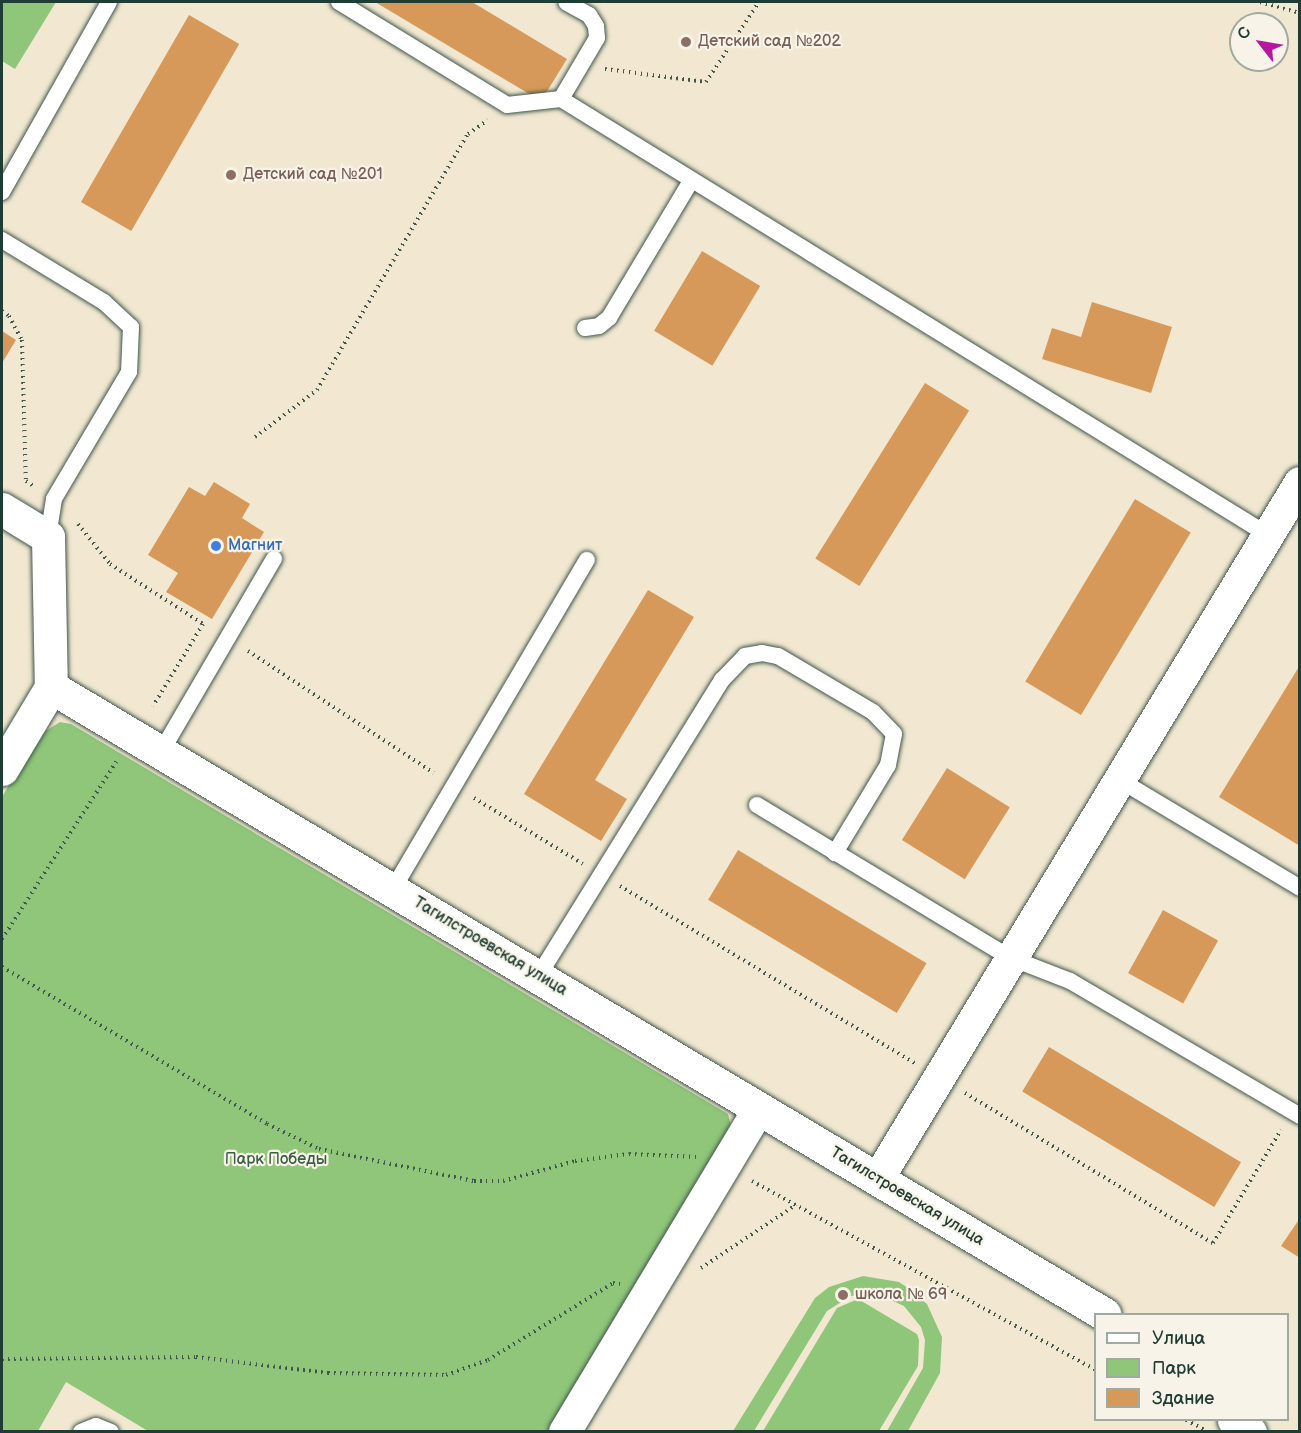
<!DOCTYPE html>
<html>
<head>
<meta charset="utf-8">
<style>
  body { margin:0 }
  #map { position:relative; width:1301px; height:1433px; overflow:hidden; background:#f2e8d1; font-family:"Balsamiq Sans",sans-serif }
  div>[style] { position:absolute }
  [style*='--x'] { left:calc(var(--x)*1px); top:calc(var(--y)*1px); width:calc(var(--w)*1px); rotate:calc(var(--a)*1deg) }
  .green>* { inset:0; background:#8fc679 }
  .building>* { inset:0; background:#d69959; transform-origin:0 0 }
  .path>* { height:4px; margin-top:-2px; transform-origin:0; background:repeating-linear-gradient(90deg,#3f574c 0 1.5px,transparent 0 6px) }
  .roads { filter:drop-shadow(0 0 2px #3f574c) drop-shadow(0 0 2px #3f574c) }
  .service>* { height:16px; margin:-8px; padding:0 8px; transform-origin:8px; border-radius:8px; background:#fff }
  .minor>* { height:32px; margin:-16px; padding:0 16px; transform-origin:16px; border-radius:16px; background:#fff }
  .tertiary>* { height:33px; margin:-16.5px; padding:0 16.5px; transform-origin:16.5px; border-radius:16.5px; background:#fff }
  .dots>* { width:16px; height:16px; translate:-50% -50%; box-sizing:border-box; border:3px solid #f7f3e8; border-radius:50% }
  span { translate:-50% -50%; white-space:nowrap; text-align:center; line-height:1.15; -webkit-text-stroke:4.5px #f7f3e8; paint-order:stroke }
  .education-label { font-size:16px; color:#785e54 }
  .left { translate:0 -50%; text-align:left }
  .shop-label { font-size:16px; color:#366cbe }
  .street-label { font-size:16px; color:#1f3d34 }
  .park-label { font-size:16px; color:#3b5f45 }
  .frame { position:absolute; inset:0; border:3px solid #1f3d34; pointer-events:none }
  .legend { position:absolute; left:1094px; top:1313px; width:195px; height:108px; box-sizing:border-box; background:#f7f3e8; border:2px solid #a1aaa0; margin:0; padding:8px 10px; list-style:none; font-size:18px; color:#1f3d34 }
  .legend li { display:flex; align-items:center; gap:12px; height:30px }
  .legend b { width:30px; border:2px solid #a1aaa0 }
  .north { position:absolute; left:1229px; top:12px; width:60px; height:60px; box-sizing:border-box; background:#f7f3e8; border:2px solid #a1aaa0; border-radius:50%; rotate:301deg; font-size:16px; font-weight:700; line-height:24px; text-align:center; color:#1f3d34 }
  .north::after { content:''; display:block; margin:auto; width:21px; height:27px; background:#b5179e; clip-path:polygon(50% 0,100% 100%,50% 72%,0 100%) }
</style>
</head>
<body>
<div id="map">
  <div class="green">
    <div style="clip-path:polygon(2px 2px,56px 2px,15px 69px,2px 61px)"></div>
    <div style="clip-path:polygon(60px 722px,71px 724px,728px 1114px,731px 1126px,550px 1431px,148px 1431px,66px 1382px,38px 1431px,2px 1431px,2px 797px,38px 736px)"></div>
    <div style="clip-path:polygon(863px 1276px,899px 1282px,914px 1292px,927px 1304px,942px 1337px,940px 1373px,908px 1431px,887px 1431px,923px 1368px,925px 1340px,921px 1327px,904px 1306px,878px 1294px,864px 1294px,851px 1296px,827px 1311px,754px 1431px,733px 1431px,815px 1298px,829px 1287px)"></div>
    <div style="clip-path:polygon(858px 1299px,917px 1334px,919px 1340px,918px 1366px,879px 1431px,763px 1431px,837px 1308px)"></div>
  </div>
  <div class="building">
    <div style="clip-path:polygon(375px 2px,472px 2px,567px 59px,541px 101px)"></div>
    <div style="left:189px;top:15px;width:58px;height:216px;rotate:30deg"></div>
    <div style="left:702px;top:251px;width:68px;height:93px;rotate:31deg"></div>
    <div style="clip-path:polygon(1092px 302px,1172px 327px,1151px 393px,1042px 359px,1052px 328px,1081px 337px)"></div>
    <div style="clip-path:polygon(2px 331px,16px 340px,2px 363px)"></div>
    <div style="left:925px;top:383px;width:52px;height:207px;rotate:32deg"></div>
    <div style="clip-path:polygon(214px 482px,250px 504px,242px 518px,264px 532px,212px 619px,166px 592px,178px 573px,148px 555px,189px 487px,205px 496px)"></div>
    <div style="left:1135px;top:499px;width:65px;height:213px;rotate:31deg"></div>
    <div style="clip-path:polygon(648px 590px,694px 617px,595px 780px,627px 799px,601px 841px,524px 794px)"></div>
    <div style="clip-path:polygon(1300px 665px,1300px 846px,1219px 797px)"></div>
    <div style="left:947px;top:768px;width:74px;height:85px;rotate:32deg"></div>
    <div style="left:738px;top:850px;width:220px;height:58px;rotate:31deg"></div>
    <div style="left:1163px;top:910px;width:63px;height:72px;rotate:29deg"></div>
    <div style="left:1049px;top:1047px;width:224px;height:52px;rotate:31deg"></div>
    <div style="clip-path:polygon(1300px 1218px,1300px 1258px,1281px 1246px)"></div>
  </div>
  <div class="path">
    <div style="--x:1260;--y:2;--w:41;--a:15.4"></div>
    <div style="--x:605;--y:69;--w:102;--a:7.3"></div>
    <div style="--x:706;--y:82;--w:96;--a:-56.5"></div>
    <div style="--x:2;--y:311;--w:9;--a:36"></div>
    <div style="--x:9;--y:316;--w:27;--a:62"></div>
    <div style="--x:22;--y:340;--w:141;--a:88.4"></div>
    <div style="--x:26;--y:481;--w:11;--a:34"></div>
    <div style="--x:255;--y:437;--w:78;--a:-37.2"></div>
    <div style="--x:317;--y:390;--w:297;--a:-59.5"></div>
    <div style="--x:468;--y:134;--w:24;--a:-35"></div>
    <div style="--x:78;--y:524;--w:51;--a:51.3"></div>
    <div style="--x:110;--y:564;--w:111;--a:32.8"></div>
    <div style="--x:203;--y:624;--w:96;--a:121.4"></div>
    <div style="--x:248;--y:651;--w:222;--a:33.3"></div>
    <div style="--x:474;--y:798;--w:127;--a:31.2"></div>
    <div style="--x:620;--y:886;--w:344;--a:31"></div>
    <div style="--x:2;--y:939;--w:211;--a:-57.2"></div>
    <div style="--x:2;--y:967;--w:308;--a:30.6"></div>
    <div style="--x:267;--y:1124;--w:58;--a:25.7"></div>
    <div style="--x:319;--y:1149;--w:158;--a:11.7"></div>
    <div style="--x:474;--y:1181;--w:29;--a:0"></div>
    <div style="--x:503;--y:1181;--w:75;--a:-15.5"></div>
    <div style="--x:575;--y:1161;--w:54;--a:-7.4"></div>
    <div style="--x:629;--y:1154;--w:67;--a:2.6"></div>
    <div style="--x:965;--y:1093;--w:290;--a:31.2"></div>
    <div style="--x:1213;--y:1243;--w:132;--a:-59"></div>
    <div style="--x:752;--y:1181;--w:393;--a:28.8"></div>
    <div style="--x:701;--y:1268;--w:114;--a:-33.6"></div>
    <div style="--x:2;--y:1359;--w:194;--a:-0.6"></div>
    <div style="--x:196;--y:1357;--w:133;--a:6.9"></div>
    <div style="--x:328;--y:1373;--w:118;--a:1"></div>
    <div style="--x:446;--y:1375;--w:45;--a:-19.7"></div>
    <div style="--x:488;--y:1360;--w:147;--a:-31.6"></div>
    <div style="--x:613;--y:1283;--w:7;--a:8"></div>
    <div style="--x:1186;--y:1420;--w:21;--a:28"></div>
  </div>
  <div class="roads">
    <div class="service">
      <div style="--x:339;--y:2;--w:197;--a:31.5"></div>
      <div style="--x:507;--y:105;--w:54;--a:-6.3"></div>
      <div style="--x:561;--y:99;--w:831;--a:31.66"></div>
      <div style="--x:561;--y:99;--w:71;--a:-59.5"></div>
      <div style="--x:597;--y:38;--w:12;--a:-95"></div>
      <div style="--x:596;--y:26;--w:13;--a:-122"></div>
      <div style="--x:589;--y:15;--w:26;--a:-151"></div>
      <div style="--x:2;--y:192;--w:218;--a:-60.6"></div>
      <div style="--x:2;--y:240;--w:119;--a:31.3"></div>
      <div style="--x:104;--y:302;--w:37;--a:43"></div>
      <div style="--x:131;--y:327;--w:45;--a:92.5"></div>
      <div style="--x:129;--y:372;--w:147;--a:120.6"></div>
      <div style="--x:54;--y:499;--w:38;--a:99"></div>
      <div style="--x:585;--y:328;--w:14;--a:-8"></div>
      <div style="--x:599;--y:326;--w:13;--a:-39"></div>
      <div style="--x:609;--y:318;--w:160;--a:-59.1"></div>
      <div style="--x:161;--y:752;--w:224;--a:-59.7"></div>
      <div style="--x:1118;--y:779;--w:212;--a:30.9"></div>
      <div style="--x:757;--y:805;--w:297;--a:31.1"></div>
      <div style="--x:1011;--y:958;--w:63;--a:21.3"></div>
      <div style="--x:1070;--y:981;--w:267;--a:30.4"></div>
      <div style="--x:393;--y:889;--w:382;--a:-59.5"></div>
      <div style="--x:539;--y:975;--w:347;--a:-58.2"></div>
      <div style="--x:722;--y:680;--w:33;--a:-46"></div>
      <div style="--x:745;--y:656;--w:17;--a:-10"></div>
      <div style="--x:762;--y:653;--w:16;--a:11"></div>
      <div style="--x:778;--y:656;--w:110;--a:30.5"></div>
      <div style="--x:873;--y:712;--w:30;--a:46"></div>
      <div style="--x:894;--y:734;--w:32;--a:101"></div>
      <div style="--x:888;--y:765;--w:103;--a:121.1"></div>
      <div style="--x:81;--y:1432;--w:16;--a:-22"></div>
      <div style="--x:96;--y:1426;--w:16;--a:22"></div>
    </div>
    <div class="minor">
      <div style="--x:878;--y:1179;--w:814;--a:-58.77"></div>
      <div style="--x:565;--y:1432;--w:377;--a:-59"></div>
    </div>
    <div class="tertiary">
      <div style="--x:2;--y:509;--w:54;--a:31.3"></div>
      <div style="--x:48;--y:537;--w:150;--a:88.9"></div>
      <div style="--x:51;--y:687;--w:1226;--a:30.77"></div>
      <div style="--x:2;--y:769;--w:96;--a:-59.1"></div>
      <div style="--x:1234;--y:1420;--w:20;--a:37"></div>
    </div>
  </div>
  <div class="dots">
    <div style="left:686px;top:42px;background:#8d6e63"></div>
    <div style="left:231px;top:175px;background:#8d6e63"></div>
    <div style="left:216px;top:546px;background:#3f7fe0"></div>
    <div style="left:843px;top:1295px;background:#8d6e63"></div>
  </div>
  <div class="education-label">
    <span class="left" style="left:698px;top:42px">Детский сад №202</span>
    <span class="left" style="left:243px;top:175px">Детский сад №201</span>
    <span class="left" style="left:855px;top:1295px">школа № 69</span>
  </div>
  <div class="shop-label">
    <span class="left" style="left:228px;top:546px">Магнит</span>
  </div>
  <div class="street-label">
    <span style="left:490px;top:947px;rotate:31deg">Тагилстроевская улица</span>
    <span style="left:907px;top:1197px;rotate:31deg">Тагилстроевская улица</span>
  </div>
  <div class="park-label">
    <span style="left:276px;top:1160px">Парк Победы</span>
  </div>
  <div class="frame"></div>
  <ul class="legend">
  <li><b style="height:8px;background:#fff"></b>Улица</li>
  <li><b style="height:16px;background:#8fc679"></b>Парк</li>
  <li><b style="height:16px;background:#d69959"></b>Здание</li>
  </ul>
  <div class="north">С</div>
</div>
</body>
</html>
